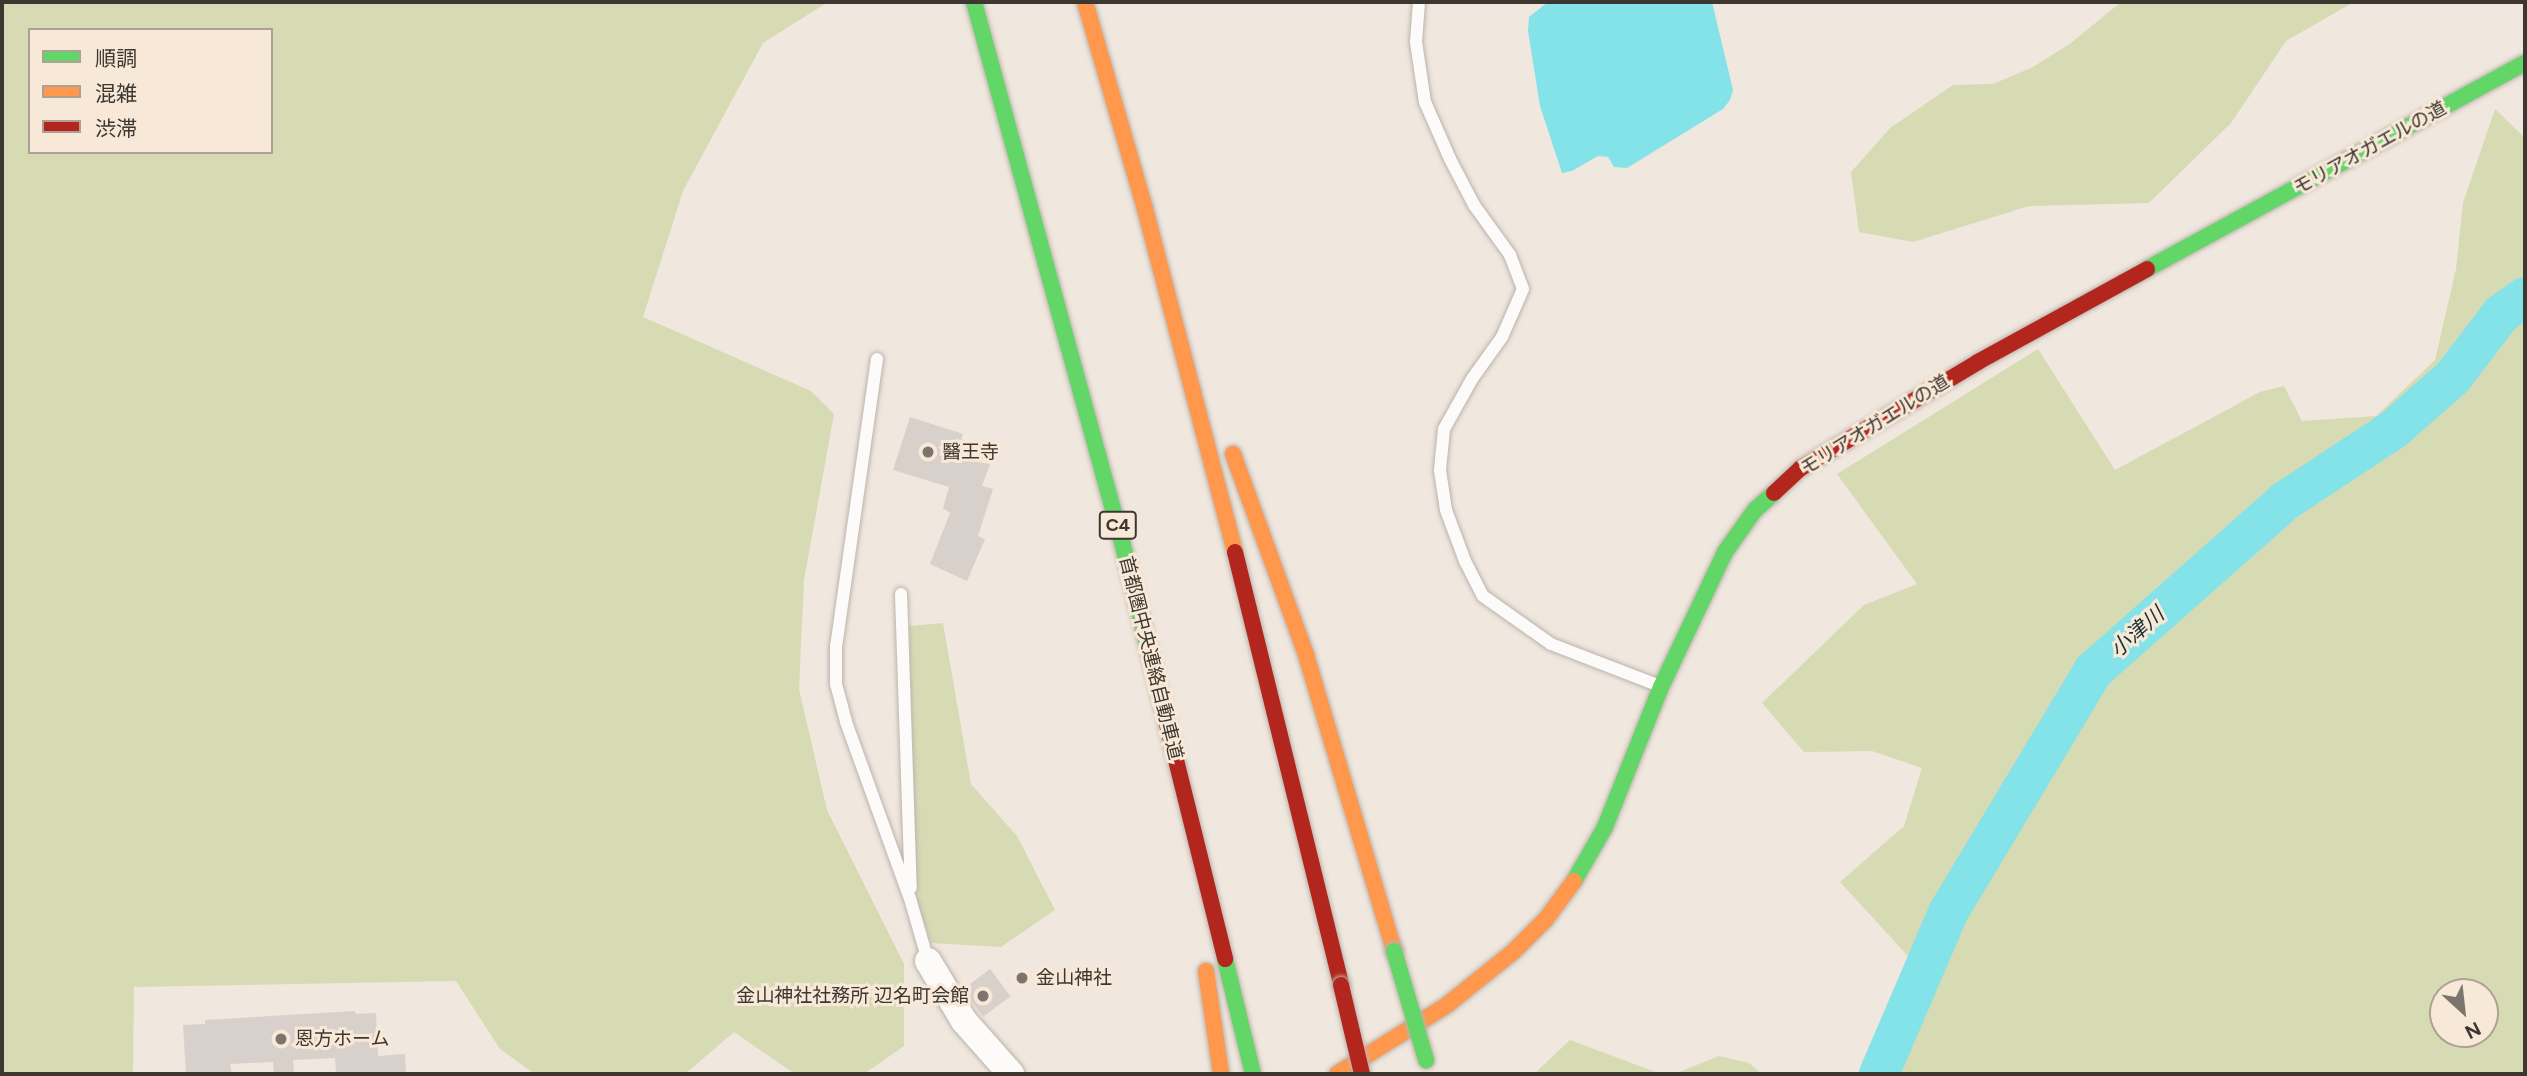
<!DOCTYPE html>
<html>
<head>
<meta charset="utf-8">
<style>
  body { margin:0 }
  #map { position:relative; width:2527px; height:1076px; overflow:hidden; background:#f0e7de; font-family:Figtree,"Noto Sans JP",sans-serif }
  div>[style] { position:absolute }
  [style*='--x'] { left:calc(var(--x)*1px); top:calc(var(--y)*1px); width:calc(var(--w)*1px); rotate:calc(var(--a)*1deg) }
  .green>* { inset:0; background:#d6dbb4 }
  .water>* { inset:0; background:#84e2e9 }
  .river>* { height:40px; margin:-20px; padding:0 20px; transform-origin:20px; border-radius:20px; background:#84e2e9 }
  .building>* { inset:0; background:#d8d0ca; transform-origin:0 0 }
  .roads { filter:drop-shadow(0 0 2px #bbb4ac) drop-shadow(0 0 2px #bbb4ac) }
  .lane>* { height:12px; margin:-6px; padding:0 6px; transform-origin:6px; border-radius:6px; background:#fdfbfa }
  .street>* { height:26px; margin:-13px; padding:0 13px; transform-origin:13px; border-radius:13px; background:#fdfbfa }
  .fast>* { height:16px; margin:-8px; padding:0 8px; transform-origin:8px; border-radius:8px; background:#63d668 }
  .slow>* { height:16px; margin:-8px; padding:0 8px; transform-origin:8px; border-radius:8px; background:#ff974d }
  .jam>* { height:16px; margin:-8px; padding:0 8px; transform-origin:8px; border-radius:8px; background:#b3261e }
  .bridges { filter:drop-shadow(0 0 2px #bbb4ac) drop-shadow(0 0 2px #bbb4ac) }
  .fast-bridge>* { height:16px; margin:-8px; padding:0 8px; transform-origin:8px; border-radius:8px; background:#63d668 }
  .jam-bridge>* { height:16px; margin:-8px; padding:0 8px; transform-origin:8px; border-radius:8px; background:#b3261e }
  .dots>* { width:19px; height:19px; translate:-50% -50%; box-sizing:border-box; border:4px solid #f7e8d7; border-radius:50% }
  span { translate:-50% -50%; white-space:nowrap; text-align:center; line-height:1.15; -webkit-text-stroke:6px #f7e8d7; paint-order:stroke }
  .shield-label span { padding:2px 5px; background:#f7e8d7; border:2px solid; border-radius:5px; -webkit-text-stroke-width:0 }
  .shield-label { font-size:18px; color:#3d3731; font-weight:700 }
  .street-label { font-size:19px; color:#3d3731 }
  .poi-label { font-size:19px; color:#3d3731 }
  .left { translate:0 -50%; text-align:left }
  .right { translate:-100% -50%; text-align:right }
  .water-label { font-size:21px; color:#1a3134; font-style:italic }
  .frame { position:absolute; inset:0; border:4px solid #3d3731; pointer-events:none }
  .legend { position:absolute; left:28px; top:28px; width:245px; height:126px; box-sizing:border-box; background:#f7e8d7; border:2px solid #ada195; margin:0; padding:9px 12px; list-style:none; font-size:21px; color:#3d3731 }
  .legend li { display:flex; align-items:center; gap:14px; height:35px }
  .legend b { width:35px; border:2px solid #ada195 }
  .north { position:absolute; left:2429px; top:978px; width:70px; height:70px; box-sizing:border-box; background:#f7e8d7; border:2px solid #ada195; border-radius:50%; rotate:153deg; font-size:19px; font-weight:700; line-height:28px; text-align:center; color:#3d3731 }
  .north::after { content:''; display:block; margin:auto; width:24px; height:32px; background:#7c756e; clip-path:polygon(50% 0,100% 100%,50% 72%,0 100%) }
</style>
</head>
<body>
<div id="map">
  <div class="green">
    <div style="clip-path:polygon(evenodd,2px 2px,828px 2px,763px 43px,683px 191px,643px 317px,811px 391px,834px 414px,804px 580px,799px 689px,827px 810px,904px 964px,904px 1046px,864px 1074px,795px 1074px,734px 1032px,685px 1074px,535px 1074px,500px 1049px,456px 981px,134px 987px,133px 1074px,2px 1074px,2px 2px,30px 30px,271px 30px,271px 152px,30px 152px,30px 30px)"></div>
    <div style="clip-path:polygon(2121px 2px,2354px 2px,2286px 41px,2231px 123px,2149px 203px,2029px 206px,1913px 242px,1859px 232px,1851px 172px,1890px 128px,1953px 85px,1993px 84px,2033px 67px,2071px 43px)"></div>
    <div style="clip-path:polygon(evenodd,2495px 109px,2525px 138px,2525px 1074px,1878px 1074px,1908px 956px,1840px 882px,1904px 826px,1922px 768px,1872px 751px,1804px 752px,1762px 703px,1864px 605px,1917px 584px,1837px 474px,2038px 349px,2115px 470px,2260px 392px,2284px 386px,2302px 421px,2376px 416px,2435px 360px,2456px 269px,2463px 203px,2495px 109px,2443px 992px,2485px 992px,2485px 1034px,2443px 1034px,2443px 992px)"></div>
    <div style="clip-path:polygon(943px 623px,971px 784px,1017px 836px,1055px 910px,1001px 947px,931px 943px,917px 901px,909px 626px)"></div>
    <div style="clip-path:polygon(1570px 1040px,1661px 1074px,1534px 1074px)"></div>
    <div style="clip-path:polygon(1719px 1056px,1749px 1063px,1762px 1074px,1674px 1074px)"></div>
  </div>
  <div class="water">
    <div style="clip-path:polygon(1548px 2px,1712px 2px,1733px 90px,1730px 100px,1723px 109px,1627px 168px,1614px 167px,1608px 157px,1598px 156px,1572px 171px,1562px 173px,1540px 106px,1528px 31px,1529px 17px)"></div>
  </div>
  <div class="river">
    <div style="--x:1879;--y:1074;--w:177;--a:-66.8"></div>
    <div style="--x:1949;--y:911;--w:280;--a:-59"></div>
    <div style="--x:2093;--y:671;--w:256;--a:-41.5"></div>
    <div style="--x:2285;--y:501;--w:131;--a:-33.4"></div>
    <div style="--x:2394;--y:429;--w:79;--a:-41.4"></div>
    <div style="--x:2453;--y:377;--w:79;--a:-52.7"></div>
    <div style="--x:2501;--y:314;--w:29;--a:-35"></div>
  </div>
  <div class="building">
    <div style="clip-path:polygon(910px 417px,963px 434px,956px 459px,990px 464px,982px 486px,993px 489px,978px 536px,985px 539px,967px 581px,930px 564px,950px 513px,943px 508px,949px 487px,893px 470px)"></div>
    <div style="left:990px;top:969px;width:34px;height:34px;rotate:53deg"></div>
    <div style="clip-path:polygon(355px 1011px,356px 1014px,376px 1013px,378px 1056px,405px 1054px,406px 1074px,336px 1074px,335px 1058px,293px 1060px,294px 1074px,274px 1074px,273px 1062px,230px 1064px,232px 1074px,186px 1074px,183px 1025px,205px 1024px,205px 1020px)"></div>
  </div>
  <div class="roads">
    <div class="lane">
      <div style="--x:1419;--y:2;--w:40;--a:94.3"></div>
      <div style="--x:1416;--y:42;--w:61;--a:81.5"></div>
      <div style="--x:1425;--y:102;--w:62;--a:66.3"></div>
      <div style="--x:1450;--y:159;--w:52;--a:62.4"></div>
      <div style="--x:1474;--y:205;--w:62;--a:54.2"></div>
      <div style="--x:1510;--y:255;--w:36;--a:69"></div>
      <div style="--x:1523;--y:289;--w:52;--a:113.6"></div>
      <div style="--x:1502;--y:337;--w:52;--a:125.5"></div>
      <div style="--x:1472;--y:379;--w:57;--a:119.2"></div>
      <div style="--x:1444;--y:429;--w:41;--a:95.6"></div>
      <div style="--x:1440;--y:470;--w:40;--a:81.5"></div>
      <div style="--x:1446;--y:510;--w:54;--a:69.6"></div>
      <div style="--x:1465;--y:561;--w:39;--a:63"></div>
      <div style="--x:1483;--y:596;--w:83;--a:35.2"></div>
      <div style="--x:1551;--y:644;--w:117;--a:21.1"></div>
      <div style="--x:877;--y:359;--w:290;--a:98.1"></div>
      <div style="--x:836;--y:646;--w:38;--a:90"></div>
      <div style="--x:836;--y:684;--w:39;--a:75"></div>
      <div style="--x:846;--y:722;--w:191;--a:70.1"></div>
      <div style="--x:911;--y:902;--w:61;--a:73.9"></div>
      <div style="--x:901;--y:594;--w:294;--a:88.1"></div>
    </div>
    <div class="street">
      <div style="--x:928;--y:961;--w:70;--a:59"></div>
      <div style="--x:964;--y:1021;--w:71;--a:48.4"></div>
    </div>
    <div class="fast">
      <div style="--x:974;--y:2;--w:564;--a:74.68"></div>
      <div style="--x:1123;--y:546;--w:121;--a:76.1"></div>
      <div style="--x:2147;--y:269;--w:430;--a:-28.6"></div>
      <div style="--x:1574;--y:881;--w:62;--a:-60.1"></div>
      <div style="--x:1605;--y:827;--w:151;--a:-68.2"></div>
      <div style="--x:1661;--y:687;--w:149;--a:-64.6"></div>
      <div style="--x:1725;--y:552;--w:52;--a:-54.5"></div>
      <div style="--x:1755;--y:510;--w:25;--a:-42"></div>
      <div style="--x:1225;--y:959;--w:118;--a:76.3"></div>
    </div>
    <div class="slow">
      <div style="--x:1085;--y:2;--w:216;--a:73.8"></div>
      <div style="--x:1145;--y:209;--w:355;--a:75.3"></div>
      <div style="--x:1233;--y:454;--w:214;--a:70"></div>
      <div style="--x:1306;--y:655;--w:309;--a:73.4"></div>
      <div style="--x:1206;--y:971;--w:104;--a:81.7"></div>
      <div style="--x:1337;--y:1074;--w:130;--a:-32.1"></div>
      <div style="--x:1447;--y:1005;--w:85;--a:-38.8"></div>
      <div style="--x:1513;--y:952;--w:47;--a:-45"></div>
      <div style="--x:1546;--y:919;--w:47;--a:-53.6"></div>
    </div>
    <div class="jam">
      <div style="--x:1774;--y:493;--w:37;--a:-43"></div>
      <div style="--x:1801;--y:468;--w:206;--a:-30.9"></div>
      <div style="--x:1978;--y:362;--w:193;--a:-28.8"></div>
      <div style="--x:1235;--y:552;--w:446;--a:76.2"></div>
      <div style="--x:1152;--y:663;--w:305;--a:76.1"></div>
    </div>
  </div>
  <div class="bridges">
    <div class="fast-bridge">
      <div style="--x:1394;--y:951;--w:114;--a:73.6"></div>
    </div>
    <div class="jam-bridge">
      <div style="--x:1341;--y:985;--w:91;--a:76.7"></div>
    </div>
  </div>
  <div class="dots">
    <div style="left:928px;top:452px;background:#7c756e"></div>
    <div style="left:1022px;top:978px;background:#7c756e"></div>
    <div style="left:983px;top:996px;background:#7c756e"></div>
    <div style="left:281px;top:1039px;background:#7c756e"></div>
  </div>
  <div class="shield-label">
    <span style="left:1118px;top:525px">C4</span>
  </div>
  <div class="street-label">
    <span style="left:2370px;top:148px;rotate:-29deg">モリアオガエルの道</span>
    <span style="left:1875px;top:425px;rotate:-32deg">モリアオガエルの道</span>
    <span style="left:1151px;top:658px;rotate:76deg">首都圏中央連絡自動車道</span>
  </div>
  <div class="poi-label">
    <span class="left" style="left:942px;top:452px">醫王寺</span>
    <span class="left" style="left:1036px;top:978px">金山神社</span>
    <span class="right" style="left:969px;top:996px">金山神社社務所 辺名町会館</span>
    <span class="left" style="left:295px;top:1039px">恩方ホーム</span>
  </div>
  <div class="water-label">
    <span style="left:2137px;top:632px;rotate:-41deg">小津川</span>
  </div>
  <div class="frame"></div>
  <ul class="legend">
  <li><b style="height:9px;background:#63d668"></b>順調</li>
  <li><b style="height:9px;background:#ff974d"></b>混雑</li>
  <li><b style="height:9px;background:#b3261e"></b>渋滞</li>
  </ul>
  <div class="north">N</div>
</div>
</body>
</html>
